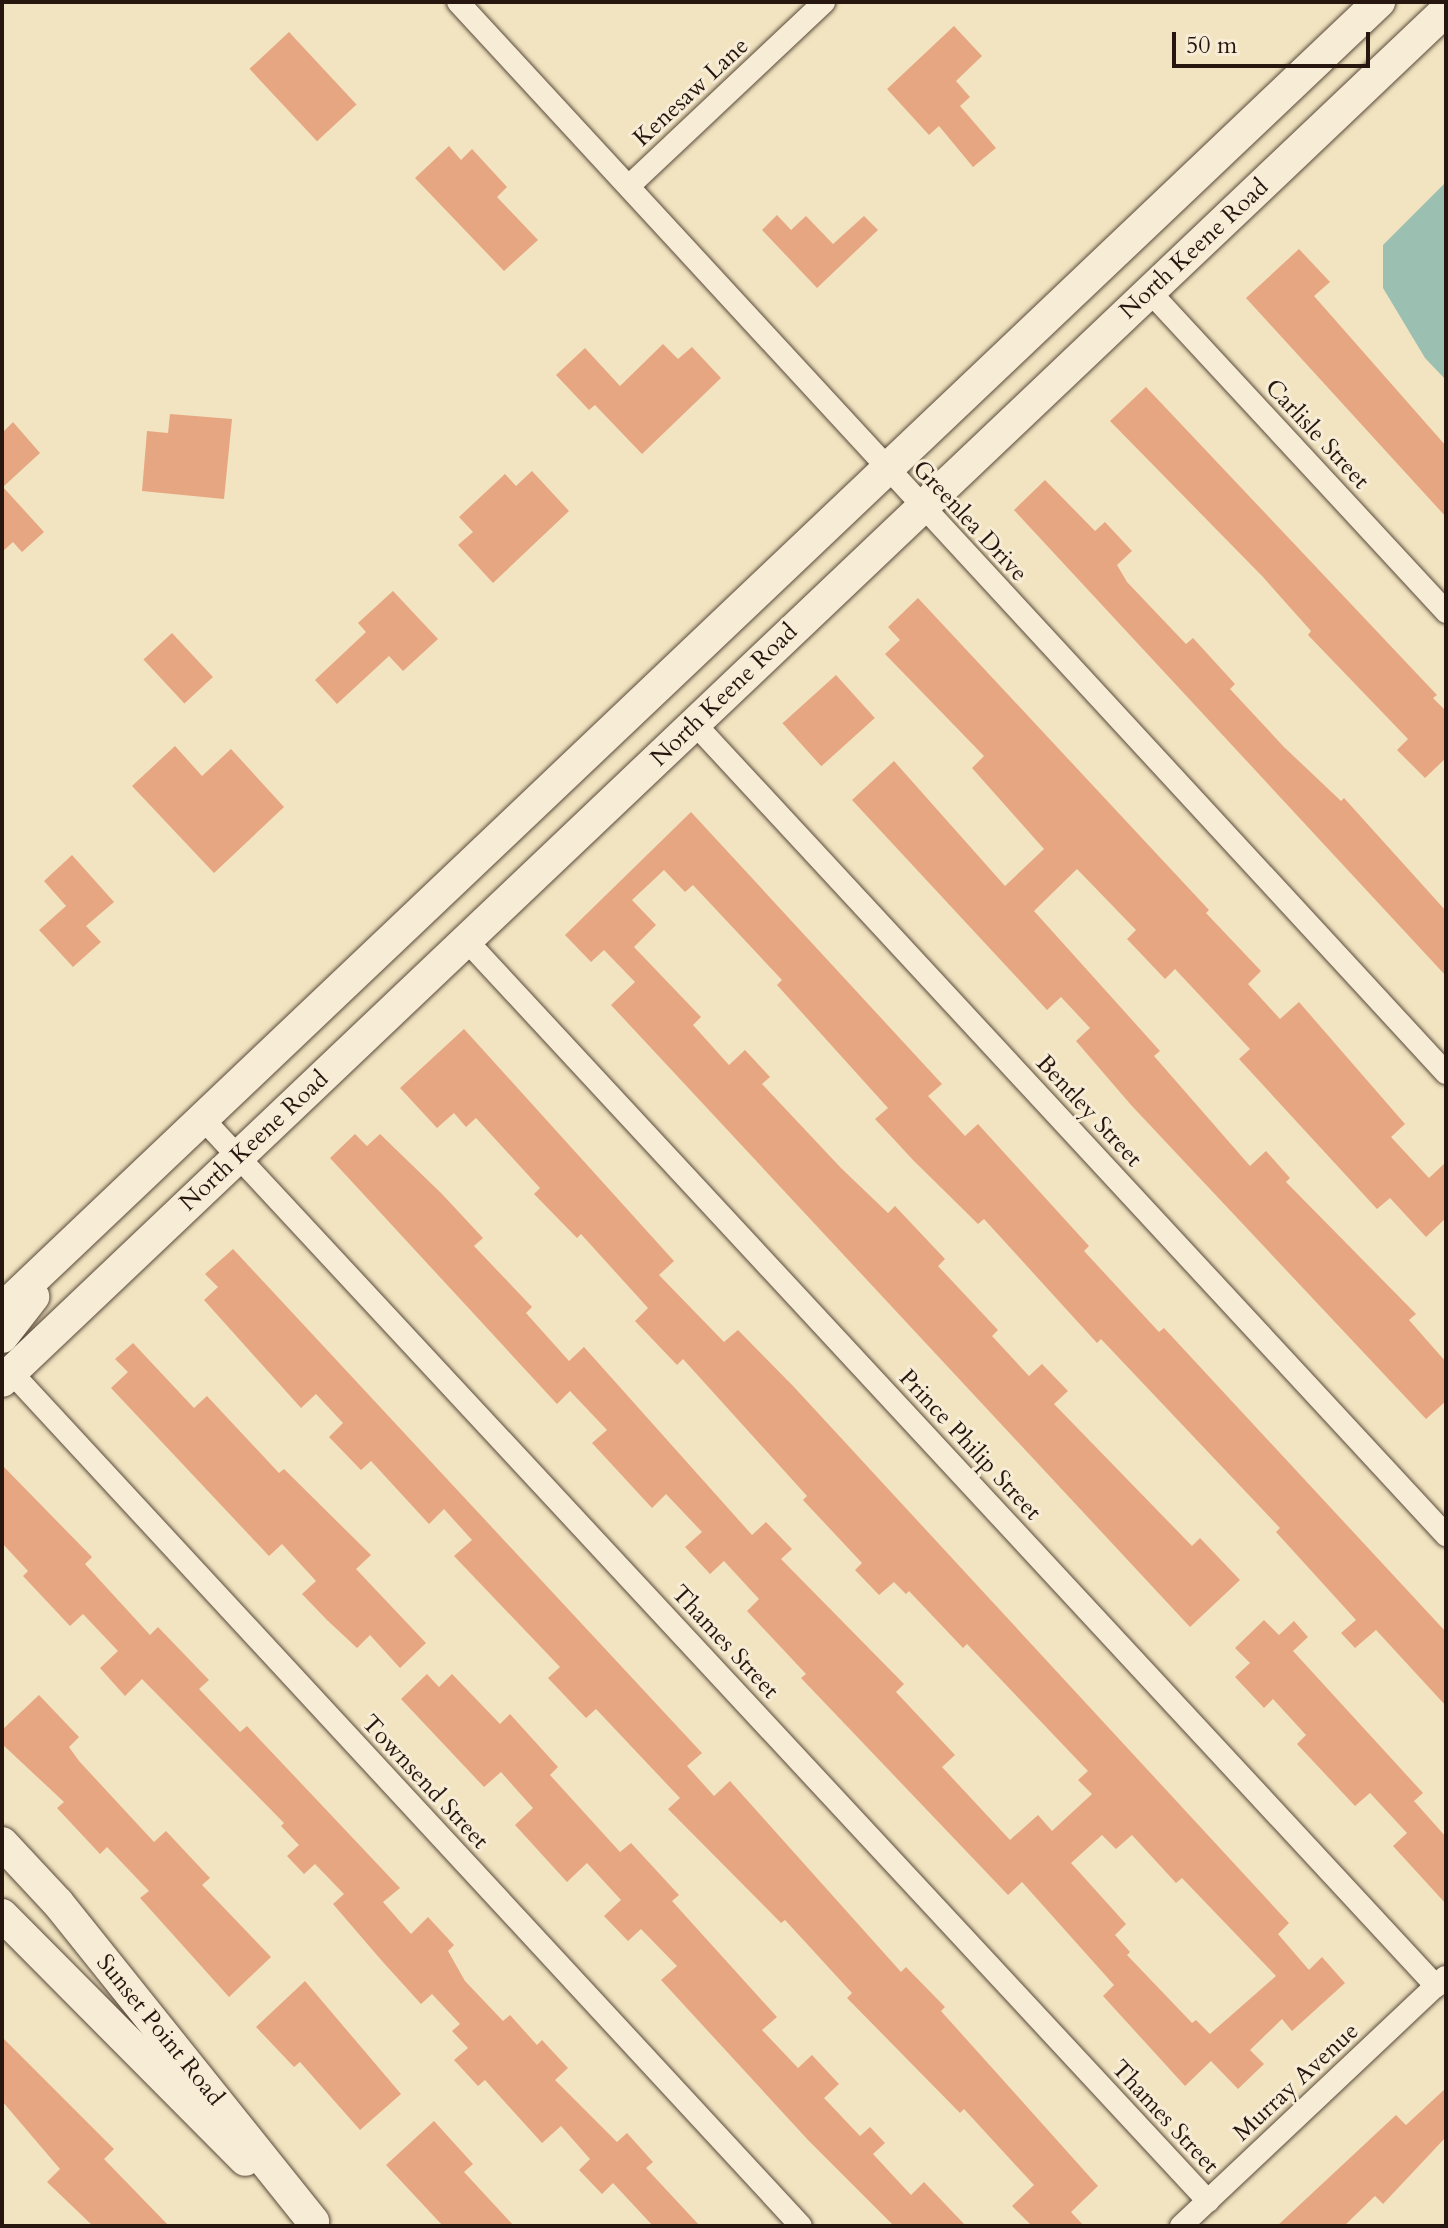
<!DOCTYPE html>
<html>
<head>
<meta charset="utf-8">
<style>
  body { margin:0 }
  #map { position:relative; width:1448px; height:2228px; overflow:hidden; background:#f2e4c0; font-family:Cardo,serif }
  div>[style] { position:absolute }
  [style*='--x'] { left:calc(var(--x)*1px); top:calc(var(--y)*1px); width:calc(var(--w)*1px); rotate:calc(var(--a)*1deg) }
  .water>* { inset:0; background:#9bbfb0 }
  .building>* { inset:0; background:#e7a682; transform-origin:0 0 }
  .roads { filter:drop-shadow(0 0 2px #594a3b) drop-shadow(0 0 2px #594a3b) }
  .street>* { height:22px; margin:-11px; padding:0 11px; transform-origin:11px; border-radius:11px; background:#f7edd6 }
  .secondary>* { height:32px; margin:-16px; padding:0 16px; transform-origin:16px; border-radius:16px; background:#f7edd6 }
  span { translate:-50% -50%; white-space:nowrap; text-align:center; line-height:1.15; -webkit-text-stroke:6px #f7edd6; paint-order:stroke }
  .street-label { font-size:24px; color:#26160f }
  .frame { position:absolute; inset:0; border:4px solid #26160f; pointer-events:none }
  .scale { position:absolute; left:1172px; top:32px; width:198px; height:36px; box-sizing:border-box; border:4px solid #26160f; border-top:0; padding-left:10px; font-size:24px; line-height:28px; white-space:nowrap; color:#26160f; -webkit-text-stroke:6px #f7edd6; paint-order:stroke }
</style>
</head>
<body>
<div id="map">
  <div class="water">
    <div style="clip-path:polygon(1446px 182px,1446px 380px,1425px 358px,1383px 288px,1383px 245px)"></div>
  </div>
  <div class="building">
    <div style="clip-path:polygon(954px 26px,982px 56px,956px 81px,970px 97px,960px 106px,996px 148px,973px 167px,939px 126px,929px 135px,887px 89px)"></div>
    <div style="left:289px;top:32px;width:99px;height:54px;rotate:47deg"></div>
    <div style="clip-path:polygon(449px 146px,461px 160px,472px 149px,507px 187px,497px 197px,538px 240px,504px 271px,415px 178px)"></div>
    <div style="clip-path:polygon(777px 215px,791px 230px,806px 216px,833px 244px,864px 216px,878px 230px,817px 288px,762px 230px)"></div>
    <div style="clip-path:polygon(1299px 249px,1330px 282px,1314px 296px,1446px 446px,1446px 517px,1246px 298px)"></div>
    <div style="clip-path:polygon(663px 344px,678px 359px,692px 347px,721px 378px,642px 454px,595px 405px,589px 410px,556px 375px,585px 348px,620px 386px)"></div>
    <div style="clip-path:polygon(1146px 387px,1437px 695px,1433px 698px,1446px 711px,1446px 758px,1425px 778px,1397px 750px,1408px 739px,1308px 635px,1311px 631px,1263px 577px,1110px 421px)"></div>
    <div style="clip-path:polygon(170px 414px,232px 419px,224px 499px,142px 491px,147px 431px,168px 433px)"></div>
    <div style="clip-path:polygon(13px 422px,40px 453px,3px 487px,44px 532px,22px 552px,13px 542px,2px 552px,2px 433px)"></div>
    <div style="clip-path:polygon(532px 471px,569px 511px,493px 583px,458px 545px,473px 532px,459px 517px,505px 474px,516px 486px)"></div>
    <div style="clip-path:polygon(1045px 480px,1095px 531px,1105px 522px,1132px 551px,1117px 565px,1127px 582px,1186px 644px,1193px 638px,1235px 684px,1230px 689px,1284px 747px,1341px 801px,1344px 798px,1446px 911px,1446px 976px,1014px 510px)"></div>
    <div style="clip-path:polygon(393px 591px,438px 639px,403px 671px,389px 656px,337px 704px,315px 680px,366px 632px,358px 623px)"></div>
    <div style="clip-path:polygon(918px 598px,1209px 910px,1206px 913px,1261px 971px,1248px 984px,1280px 1019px,1299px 1002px,1405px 1124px,1391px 1137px,1429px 1178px,1446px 1162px,1446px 1218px,1426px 1237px,1390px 1198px,1377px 1209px,1239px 1059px,1250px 1049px,1175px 969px,1165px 979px,1127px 939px,1136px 930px,1077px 869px,1034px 911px,1160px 1051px,1154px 1056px,1250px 1166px,1266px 1151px,1290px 1178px,1286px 1182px,1416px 1314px,1409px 1320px,1446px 1362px,1446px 1401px,1426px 1419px,1131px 1105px,1076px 1041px,1090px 1028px,1061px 997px,1047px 1010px,852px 800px,894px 761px,1005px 886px,1044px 849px,972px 768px,984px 756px,885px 654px,900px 640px,888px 627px)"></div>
    <div style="left:172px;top:633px;width:60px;height:39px;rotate:47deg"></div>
    <div style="left:836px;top:675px;width:58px;height:72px;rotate:48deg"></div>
    <div style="clip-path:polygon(175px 746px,202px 776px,231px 749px,284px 807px,214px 873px,132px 786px)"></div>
    <div style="clip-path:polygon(691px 812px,942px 1084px,928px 1096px,965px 1136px,978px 1124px,1089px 1246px,1084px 1251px,1159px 1332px,1164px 1328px,1446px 1632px,1446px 1706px,1376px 1630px,1355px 1648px,1341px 1633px,1356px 1620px,1276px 1532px,1280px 1528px,1101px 1339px,1097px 1343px,984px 1219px,978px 1224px,913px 1160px,875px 1119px,888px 1108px,777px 985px,782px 980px,693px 885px,685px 892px,664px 870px,632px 900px,656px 925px,634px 947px,701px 1017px,693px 1025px,729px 1065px,745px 1050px,770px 1077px,762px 1084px,841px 1168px,888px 1213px,895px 1206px,945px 1259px,938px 1266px,998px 1330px,992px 1336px,1029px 1376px,1042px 1364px,1068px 1391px,1054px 1404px,1192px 1546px,1200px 1538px,1240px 1580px,1190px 1627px,611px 1005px,635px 982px,604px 950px,591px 962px,565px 935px)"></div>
    <div style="clip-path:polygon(72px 855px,114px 902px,86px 926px,101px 942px,73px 967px,39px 930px,66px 906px,44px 881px)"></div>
    <div style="clip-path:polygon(evenodd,464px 1029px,674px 1261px,659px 1275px,724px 1342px,738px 1330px,794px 1387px,1289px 1923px,1278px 1934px,1309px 1970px,1322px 1957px,1345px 1983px,1292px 2031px,1282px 2019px,1250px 2050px,1264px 2064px,1238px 2089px,1211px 2061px,1185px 2086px,1103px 1996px,1114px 1985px,1022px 1882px,1008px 1895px,801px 1678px,806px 1674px,747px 1611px,759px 1599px,724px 1561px,710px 1574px,685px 1547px,702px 1532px,666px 1494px,652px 1508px,592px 1443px,607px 1430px,570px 1391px,557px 1404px,330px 1158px,355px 1134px,367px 1146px,380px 1134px,442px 1194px,483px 1238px,474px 1246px,532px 1307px,526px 1313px,569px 1361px,584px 1347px,752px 1535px,766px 1522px,792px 1549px,781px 1559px,904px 1684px,896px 1692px,955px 1755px,942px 1767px,1010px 1840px,1038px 1815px,1052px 1831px,1092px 1794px,1078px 1780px,1088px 1771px,967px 1644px,963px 1648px,909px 1591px,906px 1594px,894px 1582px,879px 1595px,855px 1570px,862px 1563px,803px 1500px,807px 1496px,683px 1359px,677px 1365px,635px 1321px,648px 1308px,581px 1234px,577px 1238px,534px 1194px,540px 1188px,476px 1118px,466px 1127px,454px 1113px,437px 1128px,400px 1088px,464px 1029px,1102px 1835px,1116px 1849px,1132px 1835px,1176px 1883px,1182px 1878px,1276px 1976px,1210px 2034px,1196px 2020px,1192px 2023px,1127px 1955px,1130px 1952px,1115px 1935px,1126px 1924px,1071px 1863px,1102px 1835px)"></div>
    <div style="clip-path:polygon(233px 1249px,702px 1753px,687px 1766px,714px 1796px,730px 1781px,901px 1972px,906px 1967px,945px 2007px,941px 2011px,1098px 2186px,1071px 2212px,1084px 2226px,1032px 2226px,1012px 2206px,1034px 2185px,964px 2109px,960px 2113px,847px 1998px,852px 1993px,785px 1920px,781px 1923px,668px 1809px,680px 1798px,596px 1709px,586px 1718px,548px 1678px,560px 1667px,454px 1556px,472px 1540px,444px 1509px,429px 1524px,371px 1461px,361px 1470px,329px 1437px,343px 1423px,316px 1394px,301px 1408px,204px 1300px,218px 1287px,205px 1274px)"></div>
    <div style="clip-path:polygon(133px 1343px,194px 1408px,207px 1396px,279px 1473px,284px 1469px,371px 1555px,356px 1569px,426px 1643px,400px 1668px,370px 1635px,357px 1648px,327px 1620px,302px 1594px,316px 1581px,282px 1544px,269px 1556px,111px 1388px,128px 1372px,115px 1359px)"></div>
    <div style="clip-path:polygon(2px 1465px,92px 1557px,85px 1564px,150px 1635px,158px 1627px,209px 1680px,199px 1689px,240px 1732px,247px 1726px,400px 1888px,383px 1902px,411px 1934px,428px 1917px,454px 1945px,448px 1951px,465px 1981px,503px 2021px,510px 2015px,537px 2045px,542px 2040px,568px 2068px,555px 2080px,617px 2142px,627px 2133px,653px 2162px,646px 2168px,700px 2226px,653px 2226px,613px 2183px,602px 2194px,579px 2170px,590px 2159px,561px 2126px,542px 2143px,485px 2080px,478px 2086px,454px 2060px,468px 2048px,452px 2031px,460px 2024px,432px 1994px,421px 2004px,382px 1961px,333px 1904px,344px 1894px,315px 1864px,304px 1874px,287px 1856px,299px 1845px,281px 1826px,284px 1823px,142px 1679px,125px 1696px,100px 1668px,118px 1651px,83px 1614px,70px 1626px,23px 1576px,28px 1571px,2px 1543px)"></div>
    <div style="clip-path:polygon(1264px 1620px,1279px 1635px,1294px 1621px,1308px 1637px,1293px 1651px,1423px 1793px,1414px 1801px,1446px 1837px,1446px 1904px,1393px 1846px,1407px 1833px,1370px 1793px,1355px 1806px,1297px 1744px,1306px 1735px,1273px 1699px,1264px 1708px,1235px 1677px,1250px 1663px,1235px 1648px)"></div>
    <div style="clip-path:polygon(427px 1674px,439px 1687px,452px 1674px,500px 1724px,510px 1714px,558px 1767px,550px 1775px,620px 1852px,631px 1843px,679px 1895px,672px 1901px,777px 2017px,762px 2030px,798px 2068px,812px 2055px,839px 2084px,824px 2098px,860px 2136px,870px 2127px,885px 2143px,873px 2154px,911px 2195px,924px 2182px,966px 2226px,894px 2226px,808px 2140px,661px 1980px,677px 1966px,641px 1929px,628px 1941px,604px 1916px,621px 1900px,587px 1863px,567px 1882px,515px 1825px,533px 1808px,501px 1772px,484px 1787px,401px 1699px)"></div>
    <div style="clip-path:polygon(39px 1695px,79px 1737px,69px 1747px,79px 1761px,154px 1842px,166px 1831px,210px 1878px,202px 1885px,271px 1957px,229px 1997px,140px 1898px,149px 1891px,107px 1847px,100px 1854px,57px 1808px,64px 1802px,2px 1744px,2px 1730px)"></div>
    <div style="clip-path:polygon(305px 1981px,401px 2094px,360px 2130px,300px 2062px,294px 2067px,256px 2027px)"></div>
    <div style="clip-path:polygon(2px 2037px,114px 2149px,104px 2159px,169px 2226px,93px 2226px,47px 2182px,60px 2169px,2px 2101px)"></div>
    <div style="clip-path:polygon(1446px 2088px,1446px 2137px,1383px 2204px,1375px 2196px,1344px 2226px,1277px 2226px,1396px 2115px,1406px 2125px)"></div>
    <div style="clip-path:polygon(434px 2121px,473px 2164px,464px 2172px,514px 2226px,443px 2226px,386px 2165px)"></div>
  </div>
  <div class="roads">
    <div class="street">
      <div style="--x:458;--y:2;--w:1457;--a:47.31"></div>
      <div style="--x:629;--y:186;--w:268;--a:-43.3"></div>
      <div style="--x:1150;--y:292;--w:436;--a:47.2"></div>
      <div style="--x:694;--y:723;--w:1107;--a:47.2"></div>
      <div style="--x:466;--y:940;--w:1427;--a:47.16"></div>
      <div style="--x:203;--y:1119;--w:1477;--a:47.11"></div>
      <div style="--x:11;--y:1372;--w:1163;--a:47.23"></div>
      <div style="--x:1181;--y:2226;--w:363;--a:-43.3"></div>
    </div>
    <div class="secondary">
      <div style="--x:2;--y:1309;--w:1899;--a:-43.51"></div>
      <div style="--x:2;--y:1337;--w:51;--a:-52.2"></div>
      <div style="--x:2;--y:1381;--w:1991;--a:-43.51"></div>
      <div style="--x:2;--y:1843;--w:82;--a:47"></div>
      <div style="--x:58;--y:1903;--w:408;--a:51.3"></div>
      <div style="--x:2;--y:1915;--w:345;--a:45.2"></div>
    </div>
  </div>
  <div class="street-label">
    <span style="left:691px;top:92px;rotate:-43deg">Kenesaw Lane</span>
    <span style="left:1194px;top:249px;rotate:-43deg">North Keene Road</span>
    <span style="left:1317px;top:434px;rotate:47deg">Carlisle Street</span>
    <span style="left:970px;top:521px;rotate:47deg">Greenlea Drive</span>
    <span style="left:724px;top:695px;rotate:-44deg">North Keene Road</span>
    <span style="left:1089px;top:1111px;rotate:47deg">Bentley Street</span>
    <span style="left:254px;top:1141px;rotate:-43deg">North Keene Road</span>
    <span style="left:970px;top:1445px;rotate:47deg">Prince Philip Street</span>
    <span style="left:725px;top:1642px;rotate:47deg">Thames Street</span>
    <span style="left:425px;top:1782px;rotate:47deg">Townsend Street</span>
    <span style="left:160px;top:2030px;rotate:51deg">Sunset Point Road</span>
    <span style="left:1296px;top:2082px;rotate:-43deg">Murray Avenue</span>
    <span style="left:1165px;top:2117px;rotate:47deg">Thames Street</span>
  </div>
  <div class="frame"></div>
  <div class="scale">50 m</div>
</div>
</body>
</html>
